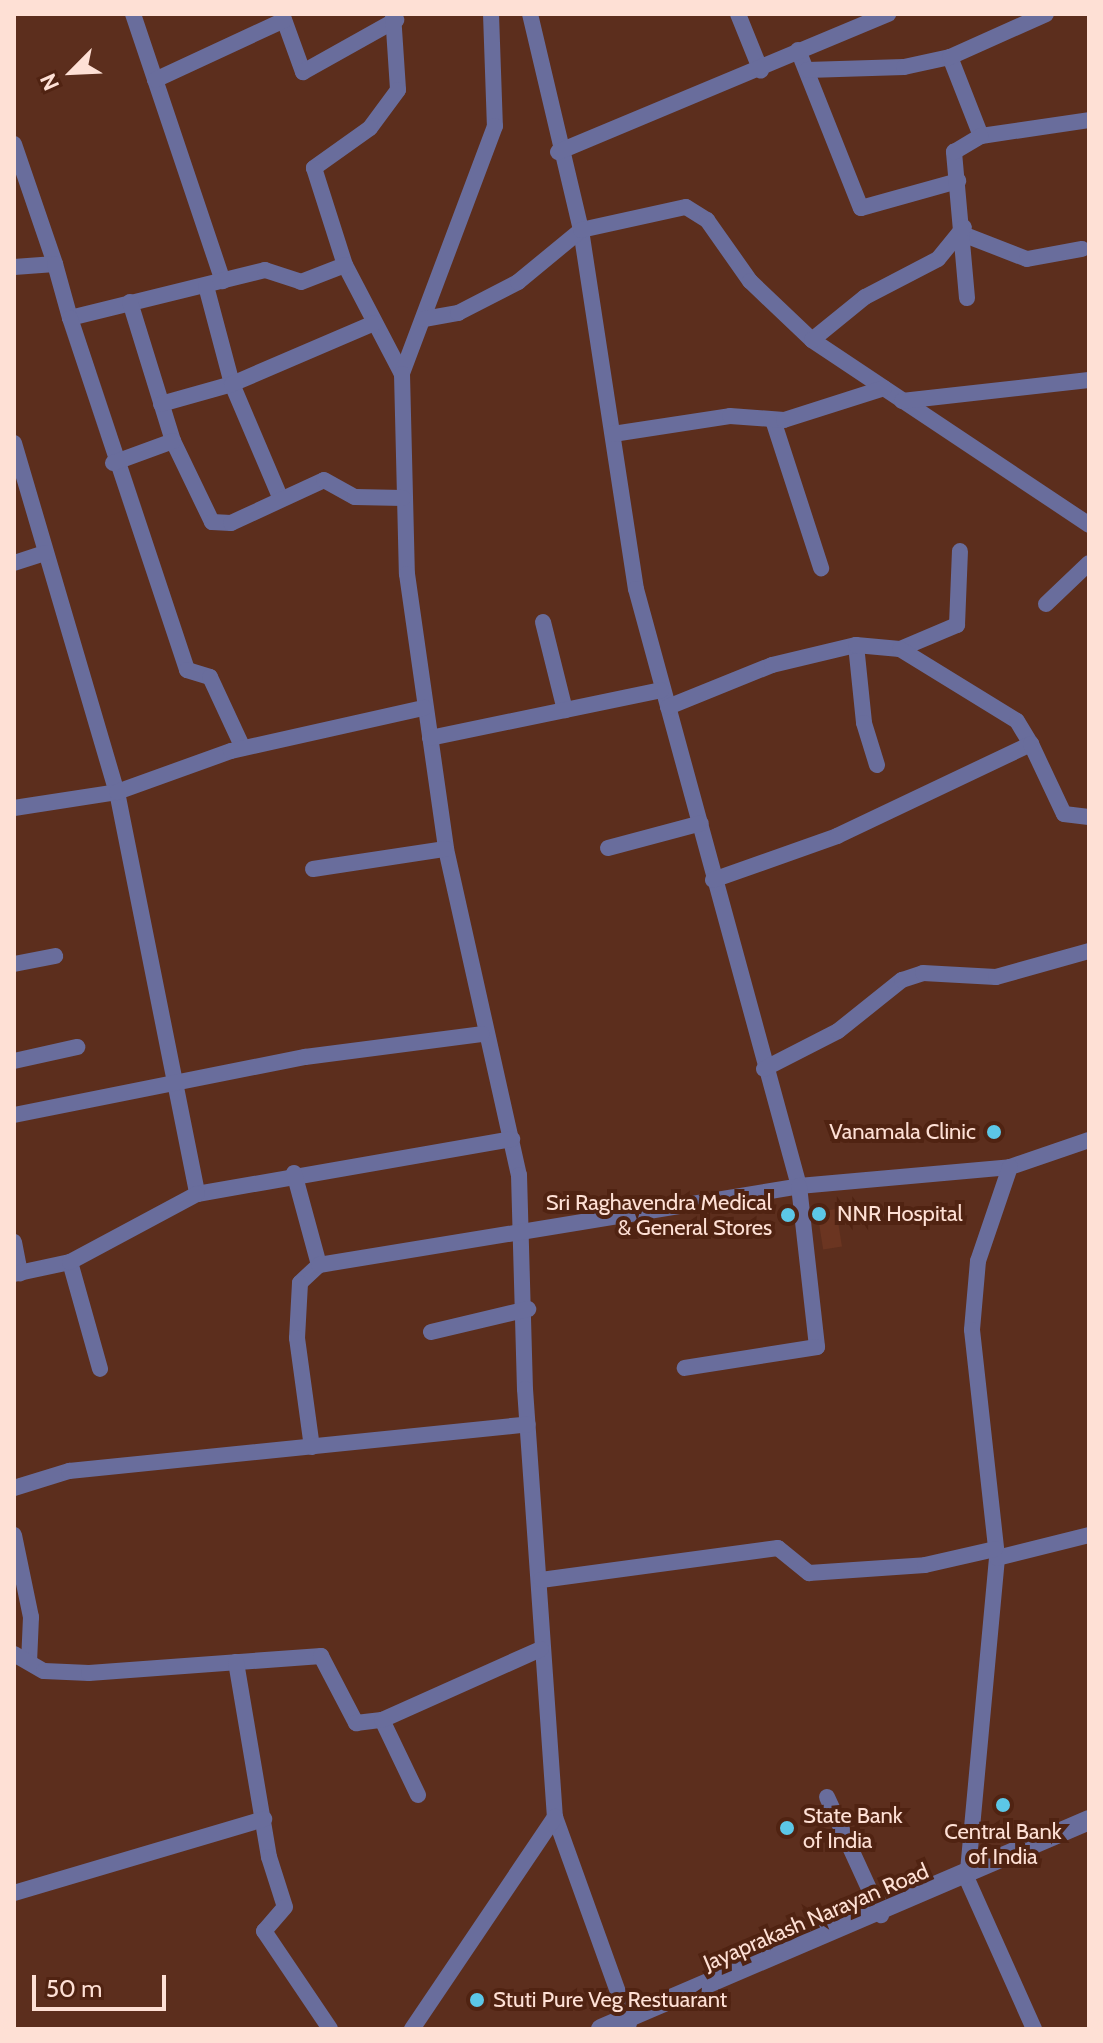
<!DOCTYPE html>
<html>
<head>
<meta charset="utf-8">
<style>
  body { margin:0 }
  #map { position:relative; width:1103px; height:2043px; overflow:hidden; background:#5c2e1d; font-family:Cabin,sans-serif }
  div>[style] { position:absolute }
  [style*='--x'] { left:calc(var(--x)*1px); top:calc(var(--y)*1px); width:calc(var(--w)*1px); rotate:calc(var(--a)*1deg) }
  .built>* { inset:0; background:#6b3521; transform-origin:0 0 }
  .minor>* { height:16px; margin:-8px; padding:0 8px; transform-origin:8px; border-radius:8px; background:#696d9c }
  .tertiary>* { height:20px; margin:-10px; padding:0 10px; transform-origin:10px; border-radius:10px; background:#696d9c }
  .dots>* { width:22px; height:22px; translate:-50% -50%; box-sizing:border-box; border:4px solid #502312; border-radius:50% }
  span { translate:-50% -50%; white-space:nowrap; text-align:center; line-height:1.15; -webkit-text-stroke:8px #502312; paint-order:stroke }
  .poi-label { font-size:22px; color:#fee0d5 }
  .right { translate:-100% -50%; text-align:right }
  .left { translate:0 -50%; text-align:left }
  .street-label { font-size:22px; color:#fee0d5 }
  .frame { position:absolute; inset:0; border:16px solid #fee0d5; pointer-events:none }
  .north { position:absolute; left:32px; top:32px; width:80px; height:80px; -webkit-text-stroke:6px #502312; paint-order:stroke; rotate:246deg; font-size:22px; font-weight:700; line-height:32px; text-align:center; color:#fee0d5 }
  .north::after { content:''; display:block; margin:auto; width:28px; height:36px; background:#fee0d5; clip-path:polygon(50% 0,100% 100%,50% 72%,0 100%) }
  .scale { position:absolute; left:32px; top:1975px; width:134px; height:36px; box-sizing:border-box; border:4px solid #fee0d5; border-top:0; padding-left:10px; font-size:24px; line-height:28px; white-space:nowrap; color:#fee0d5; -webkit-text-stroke:6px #502312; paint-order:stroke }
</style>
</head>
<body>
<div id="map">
  <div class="built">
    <div style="left:836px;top:1209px;width:38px;height:19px;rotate:81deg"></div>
  </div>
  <div class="minor">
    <div style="--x:133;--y:14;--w:282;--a:71.4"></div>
    <div style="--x:282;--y:14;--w:62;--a:70.1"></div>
    <div style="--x:303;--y:72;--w:107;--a:-29.2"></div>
    <div style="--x:393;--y:14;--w:76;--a:86.2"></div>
    <div style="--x:398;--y:90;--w:47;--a:126.4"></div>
    <div style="--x:370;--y:128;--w:69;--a:144.5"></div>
    <div style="--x:314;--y:168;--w:102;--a:72.3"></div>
    <div style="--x:345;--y:265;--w:123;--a:62.4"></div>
    <div style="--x:491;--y:14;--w:112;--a:88"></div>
    <div style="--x:495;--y:126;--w:265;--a:110.6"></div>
    <div style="--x:402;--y:374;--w:200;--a:88.6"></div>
    <div style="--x:407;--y:574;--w:278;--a:81.9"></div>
    <div style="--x:446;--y:849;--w:334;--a:77.4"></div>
    <div style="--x:519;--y:1175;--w:214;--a:88.4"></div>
    <div style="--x:525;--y:1389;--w:429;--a:86"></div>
    <div style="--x:555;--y:1817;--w:219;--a:70.2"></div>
    <div style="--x:530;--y:14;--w:222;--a:76.7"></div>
    <div style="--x:581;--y:230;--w:363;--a:81.3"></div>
    <div style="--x:636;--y:589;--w:619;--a:74.73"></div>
    <div style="--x:799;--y:1186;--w:212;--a:-5.1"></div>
    <div style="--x:1010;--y:1167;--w:83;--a:-18.9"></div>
    <div style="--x:738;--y:14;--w:61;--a:68"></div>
    <div style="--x:798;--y:50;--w:170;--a:68.3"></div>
    <div style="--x:861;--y:208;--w:101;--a:-15.6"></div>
    <div style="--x:950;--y:57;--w:85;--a:68.6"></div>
    <div style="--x:981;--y:136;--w:109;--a:-8.4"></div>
    <div style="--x:807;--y:70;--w:97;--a:-1.8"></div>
    <div style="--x:904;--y:67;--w:47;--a:-12.3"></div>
    <div style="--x:950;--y:57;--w:105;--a:-24.1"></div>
    <div style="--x:155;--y:80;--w:142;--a:-24.9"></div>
    <div style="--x:14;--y:144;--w:127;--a:71.1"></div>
    <div style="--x:558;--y:152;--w:358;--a:-22.7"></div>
    <div style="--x:965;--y:235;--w:66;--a:21.2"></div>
    <div style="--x:1027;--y:259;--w:56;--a:-10.3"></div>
    <div style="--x:14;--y:267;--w:41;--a:-4.2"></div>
    <div style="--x:55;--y:264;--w:56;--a:74.5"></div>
    <div style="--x:70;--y:318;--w:201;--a:-13.8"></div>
    <div style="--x:265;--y:270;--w:38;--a:18"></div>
    <div style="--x:301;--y:282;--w:47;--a:-21.1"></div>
    <div style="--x:206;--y:286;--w:101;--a:75.1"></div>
    <div style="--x:232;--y:384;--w:123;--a:67"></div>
    <div style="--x:967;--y:298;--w:147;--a:-95.1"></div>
    <div style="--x:954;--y:152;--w:31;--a:-31"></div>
    <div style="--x:130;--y:302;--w:145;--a:72.8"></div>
    <div style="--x:173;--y:441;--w:90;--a:64.3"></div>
    <div style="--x:212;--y:522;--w:19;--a:3"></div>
    <div style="--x:231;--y:523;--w:102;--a:-24.8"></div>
    <div style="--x:324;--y:480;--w:35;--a:29"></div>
    <div style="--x:355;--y:497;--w:48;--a:1.2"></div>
    <div style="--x:70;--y:318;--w:371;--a:71.6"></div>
    <div style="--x:187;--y:670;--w:24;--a:17"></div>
    <div style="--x:210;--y:677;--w:78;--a:65.1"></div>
    <div style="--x:424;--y:319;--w:35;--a:-10"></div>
    <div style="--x:458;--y:313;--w:68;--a:-27.3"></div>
    <div style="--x:518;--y:282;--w:82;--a:-39.5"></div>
    <div style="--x:581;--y:230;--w:107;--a:-12.4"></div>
    <div style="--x:686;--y:207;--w:25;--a:32"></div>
    <div style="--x:707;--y:220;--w:75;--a:54.8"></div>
    <div style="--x:750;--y:281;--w:86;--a:43.6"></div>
    <div style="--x:812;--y:340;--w:333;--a:33.7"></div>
    <div style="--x:812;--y:340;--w:68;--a:-39.1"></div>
    <div style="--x:865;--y:297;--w:82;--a:-27.5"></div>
    <div style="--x:938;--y:259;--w:41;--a:-50.9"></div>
    <div style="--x:902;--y:401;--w:188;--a:-6.4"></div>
    <div style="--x:161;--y:404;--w:74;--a:-15.7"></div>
    <div style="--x:232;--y:384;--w:155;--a:-23.2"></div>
    <div style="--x:773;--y:420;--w:156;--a:72"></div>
    <div style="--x:613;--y:434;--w:118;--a:-8.7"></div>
    <div style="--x:730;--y:416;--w:54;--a:4.2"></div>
    <div style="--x:784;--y:420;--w:105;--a:-17.7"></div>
    <div style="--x:14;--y:443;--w:364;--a:73.6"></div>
    <div style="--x:117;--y:792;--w:410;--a:78.7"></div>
    <div style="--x:197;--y:1194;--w:320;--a:-9.9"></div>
    <div style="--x:113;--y:463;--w:64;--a:-20.1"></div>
    <div style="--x:14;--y:563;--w:32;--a:-18"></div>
    <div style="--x:1046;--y:604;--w:59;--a:-43.6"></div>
    <div style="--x:543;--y:622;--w:91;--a:76"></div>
    <div style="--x:856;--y:645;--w:78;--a:84.1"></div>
    <div style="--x:864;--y:723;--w:44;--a:72.8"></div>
    <div style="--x:900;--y:649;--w:62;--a:-22.8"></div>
    <div style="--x:957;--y:625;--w:74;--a:-87.7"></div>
    <div style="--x:668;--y:707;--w:112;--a:-22"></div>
    <div style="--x:772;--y:665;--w:86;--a:-13.4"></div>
    <div style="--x:856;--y:645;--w:44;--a:5.2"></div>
    <div style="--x:900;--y:649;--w:137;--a:31.6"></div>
    <div style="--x:1017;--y:721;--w:27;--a:59"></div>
    <div style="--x:430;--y:738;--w:236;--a:-11.7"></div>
    <div style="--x:14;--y:808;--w:104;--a:-8.8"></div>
    <div style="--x:117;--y:792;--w:121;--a:-19.8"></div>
    <div style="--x:231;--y:751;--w:198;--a:-12.6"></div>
    <div style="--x:608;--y:848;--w:96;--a:-15"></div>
    <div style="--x:313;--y:869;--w:134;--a:-8.6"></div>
    <div style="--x:713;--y:880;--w:132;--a:-19.5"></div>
    <div style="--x:837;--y:836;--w:215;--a:-25.4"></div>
    <div style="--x:1031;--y:744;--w:77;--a:64.8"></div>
    <div style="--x:1064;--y:814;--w:25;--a:7"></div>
    <div style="--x:14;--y:964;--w:42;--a:-11"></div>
    <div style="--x:14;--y:1061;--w:65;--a:-12.5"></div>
    <div style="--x:764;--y:1069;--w:83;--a:-27.2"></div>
    <div style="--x:838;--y:1031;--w:82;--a:-38.6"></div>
    <div style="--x:902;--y:980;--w:22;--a:-18"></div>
    <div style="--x:923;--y:973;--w:73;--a:3.1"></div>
    <div style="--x:996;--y:977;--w:97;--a:-15.6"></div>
    <div style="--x:14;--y:1115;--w:297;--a:-11.3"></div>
    <div style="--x:305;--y:1057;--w:178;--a:-7.4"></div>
    <div style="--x:1010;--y:1167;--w:99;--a:108.8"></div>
    <div style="--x:978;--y:1261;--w:69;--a:95"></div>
    <div style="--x:972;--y:1330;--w:229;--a:83.7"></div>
    <div style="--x:997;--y:1558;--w:322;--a:95.3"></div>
    <div style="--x:967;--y:1879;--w:164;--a:65.9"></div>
    <div style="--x:294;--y:1173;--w:95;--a:74.8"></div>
    <div style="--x:319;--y:1265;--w:26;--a:137"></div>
    <div style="--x:300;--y:1283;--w:55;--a:93.1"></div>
    <div style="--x:297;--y:1338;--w:110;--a:82.2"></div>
    <div style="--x:14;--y:1242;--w:32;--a:79"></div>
    <div style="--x:70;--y:1262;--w:111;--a:74.3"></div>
    <div style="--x:319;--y:1265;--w:486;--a:-9.3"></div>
    <div style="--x:799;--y:1186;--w:162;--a:83.6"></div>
    <div style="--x:817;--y:1347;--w:134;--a:171"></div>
    <div style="--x:14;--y:1274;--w:57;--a:-12.1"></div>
    <div style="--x:70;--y:1262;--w:144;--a:-28.2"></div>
    <div style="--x:431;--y:1332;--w:100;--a:-13.3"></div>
    <div style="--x:14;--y:1488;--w:58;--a:-17.2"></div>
    <div style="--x:69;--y:1471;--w:461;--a:-5.8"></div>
    <div style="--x:14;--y:1535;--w:84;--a:78.3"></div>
    <div style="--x:31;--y:1617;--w:45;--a:92.5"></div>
    <div style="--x:997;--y:1558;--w:95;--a:-14"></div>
    <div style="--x:541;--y:1580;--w:239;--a:-7.7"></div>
    <div style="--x:778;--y:1548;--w:40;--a:39"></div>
    <div style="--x:809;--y:1573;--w:116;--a:-3.9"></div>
    <div style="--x:925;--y:1565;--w:72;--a:-12.9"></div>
    <div style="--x:14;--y:1654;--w:34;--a:30"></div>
    <div style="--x:44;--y:1671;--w:45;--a:2.5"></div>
    <div style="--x:89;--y:1673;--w:233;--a:-4.2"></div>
    <div style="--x:321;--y:1656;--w:76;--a:62.4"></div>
    <div style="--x:356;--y:1723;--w:26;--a:-7"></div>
    <div style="--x:236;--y:1662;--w:198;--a:80.4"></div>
    <div style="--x:269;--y:1857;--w:52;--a:72.3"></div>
    <div style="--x:285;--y:1907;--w:32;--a:131"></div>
    <div style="--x:264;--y:1931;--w:118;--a:56"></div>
    <div style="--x:418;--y:1795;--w:83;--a:-115.6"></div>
    <div style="--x:382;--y:1720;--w:174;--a:-24.1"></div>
    <div style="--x:827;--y:1797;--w:130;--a:65.4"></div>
    <div style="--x:14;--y:1893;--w:261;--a:-16.5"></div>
    <div style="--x:412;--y:2029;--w:256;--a:-56"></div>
  </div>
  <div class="tertiary">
    <div style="--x:601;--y:2029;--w:531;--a:-23.18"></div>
  </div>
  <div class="dots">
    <div style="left:994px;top:1132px;background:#5cc7e7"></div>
    <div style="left:819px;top:1214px;background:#5cc7e7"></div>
    <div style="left:788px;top:1215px;background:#5cc7e7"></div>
    <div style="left:1003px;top:1805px;background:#5cc7e7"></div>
    <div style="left:787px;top:1828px;background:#5cc7e7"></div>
    <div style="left:477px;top:2000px;background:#5cc7e7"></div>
  </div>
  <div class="poi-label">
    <span class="right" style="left:976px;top:1132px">Vanamala Clinic</span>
    <span class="right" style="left:772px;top:1215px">Sri Raghavendra Medical<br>&amp; General Stores</span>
    <span class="left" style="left:837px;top:1214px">NNR Hospital</span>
    <span class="left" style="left:803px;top:1828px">State Bank<br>of India</span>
    <span style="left:1003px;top:1844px">Central Bank<br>of India</span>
    <span class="left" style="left:493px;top:2000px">Stuti Pure Veg Restuarant</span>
  </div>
  <div class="street-label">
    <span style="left:816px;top:1917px;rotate:-23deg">Jayaprakash Narayan Road</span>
  </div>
  <div class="frame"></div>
  <div class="north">N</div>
  <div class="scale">50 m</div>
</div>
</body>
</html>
